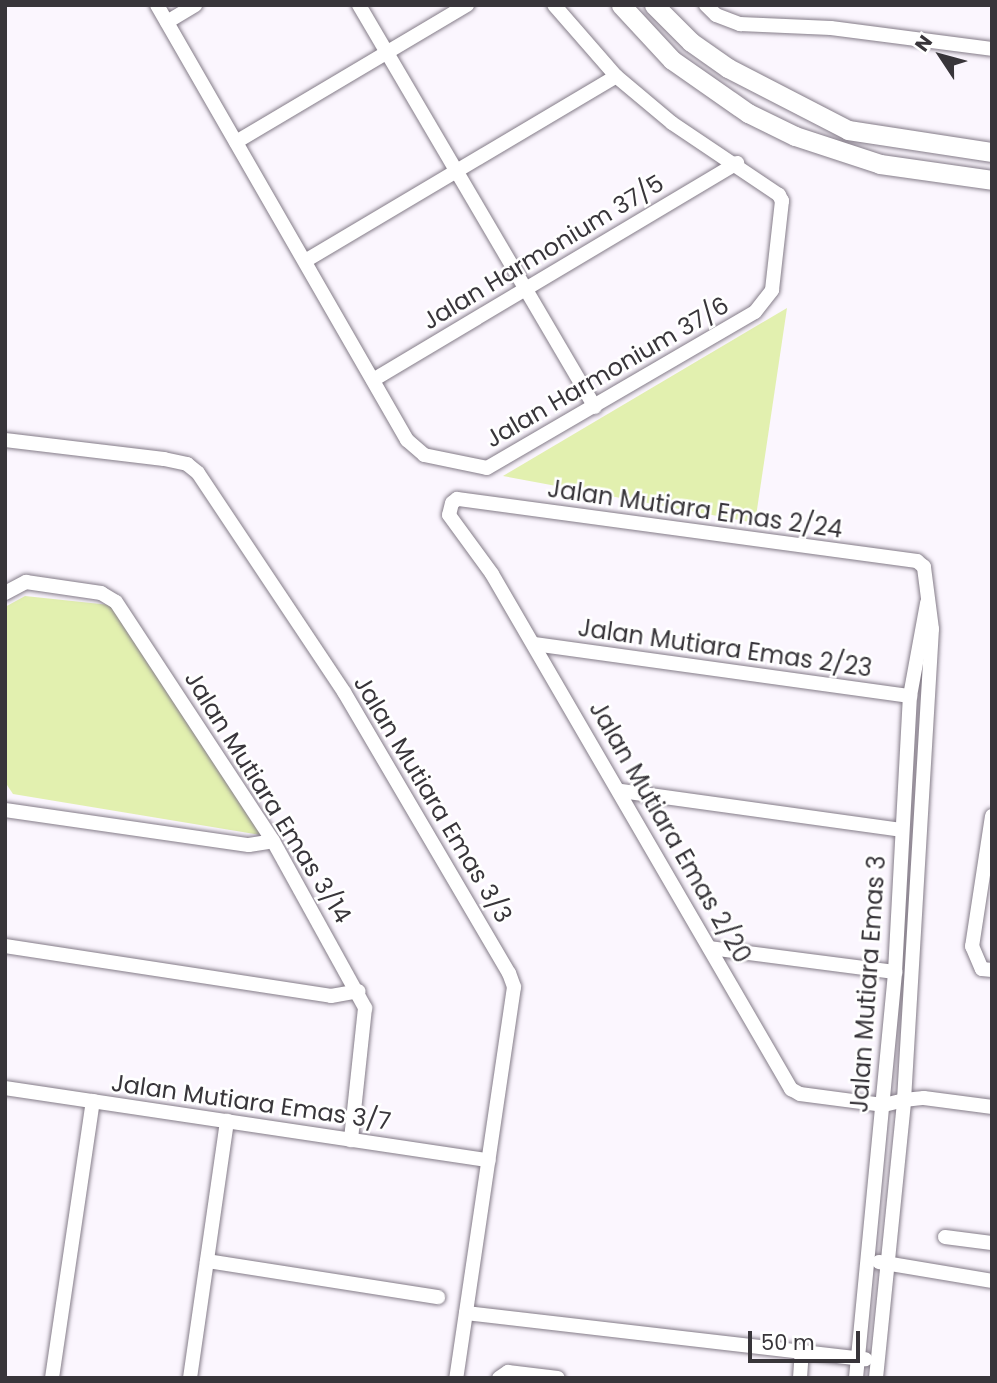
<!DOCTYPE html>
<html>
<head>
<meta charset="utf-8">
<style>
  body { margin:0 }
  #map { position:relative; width:997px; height:1383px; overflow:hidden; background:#fbf6fe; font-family:Poppins,sans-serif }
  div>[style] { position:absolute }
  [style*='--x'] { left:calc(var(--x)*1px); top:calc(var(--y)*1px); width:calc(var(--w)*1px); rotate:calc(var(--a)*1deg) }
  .green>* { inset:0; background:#e2f0af }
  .roads { filter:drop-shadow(0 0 2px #847c88) drop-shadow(0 0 2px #847c88) }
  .street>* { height:14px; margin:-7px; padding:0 7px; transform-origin:7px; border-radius:7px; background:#fff }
  .secondary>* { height:19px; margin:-9.5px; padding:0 9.5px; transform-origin:9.5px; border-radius:9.5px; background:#fff }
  span { translate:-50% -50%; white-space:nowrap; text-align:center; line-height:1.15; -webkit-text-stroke:5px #fff; paint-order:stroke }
  .street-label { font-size:24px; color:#38353a }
  .frame { position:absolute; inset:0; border:7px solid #38353a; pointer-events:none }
  .north { position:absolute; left:906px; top:21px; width:70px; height:70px; -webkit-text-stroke:5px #fff; paint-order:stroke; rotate:306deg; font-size:19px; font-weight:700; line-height:28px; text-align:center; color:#38353a }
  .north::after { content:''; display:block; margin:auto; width:24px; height:32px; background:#38353a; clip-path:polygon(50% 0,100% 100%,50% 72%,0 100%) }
  .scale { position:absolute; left:748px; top:1331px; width:112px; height:32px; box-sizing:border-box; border:4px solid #38353a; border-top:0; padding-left:9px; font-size:21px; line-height:24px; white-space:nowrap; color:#38353a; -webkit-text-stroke:5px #fff; paint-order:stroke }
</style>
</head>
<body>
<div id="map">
  <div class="green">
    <div style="clip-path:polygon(787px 308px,755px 523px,503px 476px,530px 460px)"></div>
    <div style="clip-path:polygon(25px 596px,110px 605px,261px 835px,13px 794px,5px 782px,5px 607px)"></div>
  </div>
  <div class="roads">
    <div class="street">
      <div style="--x:157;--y:5;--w:502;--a:60.11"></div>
      <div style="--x:407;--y:440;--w:23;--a:41"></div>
      <div style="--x:424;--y:455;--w:64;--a:11.7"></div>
      <div style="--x:487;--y:468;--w:310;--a:-30.2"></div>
      <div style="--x:755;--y:312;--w:28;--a:-52"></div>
      <div style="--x:772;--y:290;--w:90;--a:-83.6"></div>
      <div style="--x:782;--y:201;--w:7;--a:-117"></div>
      <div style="--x:779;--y:195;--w:129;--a:-146.1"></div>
      <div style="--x:672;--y:123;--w:73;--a:-140"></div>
      <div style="--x:616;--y:76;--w:94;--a:-131.1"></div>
      <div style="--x:359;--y:5;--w:466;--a:59.6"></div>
      <div style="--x:706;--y:5;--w:14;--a:45"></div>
      <div style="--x:716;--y:15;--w:26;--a:21"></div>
      <div style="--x:740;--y:24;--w:91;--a:2.5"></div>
      <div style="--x:831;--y:28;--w:162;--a:7.4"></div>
      <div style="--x:167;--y:22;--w:33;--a:-31"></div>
      <div style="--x:236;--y:142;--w:269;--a:-30.7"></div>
      <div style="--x:305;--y:261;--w:362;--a:-30.7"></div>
      <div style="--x:373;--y:380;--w:424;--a:-30.8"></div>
      <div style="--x:5;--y:440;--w:160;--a:6.8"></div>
      <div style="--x:164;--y:459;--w:24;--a:12"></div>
      <div style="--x:187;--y:464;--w:14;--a:39"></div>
      <div style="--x:198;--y:473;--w:263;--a:56.3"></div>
      <div style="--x:344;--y:692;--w:326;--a:59.6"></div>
      <div style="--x:509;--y:973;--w:15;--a:70"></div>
      <div style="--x:514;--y:987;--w:395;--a:98.4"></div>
      <div style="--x:5;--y:593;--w:24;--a:-28"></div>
      <div style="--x:26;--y:582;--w:76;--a:8.3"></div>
      <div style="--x:101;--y:593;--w:17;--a:31"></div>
      <div style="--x:116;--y:602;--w:286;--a:56.7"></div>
      <div style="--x:273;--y:841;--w:191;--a:61.1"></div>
      <div style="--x:365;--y:1008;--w:133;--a:96.1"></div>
      <div style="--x:534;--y:644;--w:380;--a:7.9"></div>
      <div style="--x:621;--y:791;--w:283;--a:7.9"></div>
      <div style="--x:5;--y:810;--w:246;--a:8.2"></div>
      <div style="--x:249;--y:845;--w:24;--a:-9"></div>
      <div style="--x:992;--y:816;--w:132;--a:98.7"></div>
      <div style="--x:972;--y:946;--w:25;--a:67"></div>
      <div style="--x:982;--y:969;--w:10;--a:6"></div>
      <div style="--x:5;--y:946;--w:330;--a:8.7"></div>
      <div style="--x:331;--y:996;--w:28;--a:-10"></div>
      <div style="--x:710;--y:948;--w:187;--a:7.4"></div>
      <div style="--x:5;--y:1088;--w:489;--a:8.5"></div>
      <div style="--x:945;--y:1237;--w:47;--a:7.3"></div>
      <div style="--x:207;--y:1261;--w:234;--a:8.9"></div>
      <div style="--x:879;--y:1262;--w:115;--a:9.5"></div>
      <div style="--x:466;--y:1313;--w:402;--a:6.6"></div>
      <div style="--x:52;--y:1378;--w:280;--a:-81.6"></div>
      <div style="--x:190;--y:1378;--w:260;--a:-81.8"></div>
      <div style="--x:499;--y:1378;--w:11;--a:-34"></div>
      <div style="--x:508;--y:1372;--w:50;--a:6.8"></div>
      <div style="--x:800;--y:1378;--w:26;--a:-86"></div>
      <div style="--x:856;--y:1378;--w:408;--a:-84.5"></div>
      <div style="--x:895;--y:972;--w:276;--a:-86.9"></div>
      <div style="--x:910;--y:696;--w:95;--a:-79.6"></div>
      <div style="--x:876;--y:1378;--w:279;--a:-84.2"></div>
      <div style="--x:904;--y:1100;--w:472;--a:-86.6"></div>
      <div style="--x:932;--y:629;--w:63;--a:-97.4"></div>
      <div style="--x:924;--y:567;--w:9;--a:-139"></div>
      <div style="--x:917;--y:561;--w:464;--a:-172.3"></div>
      <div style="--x:457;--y:499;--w:6;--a:141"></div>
      <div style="--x:452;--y:503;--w:12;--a:104"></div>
      <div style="--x:449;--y:515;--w:73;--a:53.9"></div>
      <div style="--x:492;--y:574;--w:596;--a:59.86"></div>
      <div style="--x:791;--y:1089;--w:10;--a:29"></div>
      <div style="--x:800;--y:1094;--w:85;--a:7.5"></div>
      <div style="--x:884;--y:1105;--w:21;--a:-14"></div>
      <div style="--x:904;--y:1100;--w:20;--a:-6"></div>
      <div style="--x:924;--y:1098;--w:69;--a:7.5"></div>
    </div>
    <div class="secondary">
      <div style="--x:621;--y:5;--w:75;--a:47.2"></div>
      <div style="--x:672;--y:60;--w:93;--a:34.9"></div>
      <div style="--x:748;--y:113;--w:52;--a:26.1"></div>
      <div style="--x:795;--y:136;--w:89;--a:18.2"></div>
      <div style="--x:880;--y:164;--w:113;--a:8.1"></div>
      <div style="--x:654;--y:5;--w:52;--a:45"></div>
      <div style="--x:691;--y:42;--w:45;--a:35.1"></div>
      <div style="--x:728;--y:68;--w:135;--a:27.3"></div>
      <div style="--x:848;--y:130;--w:146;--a:8.7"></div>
    </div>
  </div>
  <div class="street-label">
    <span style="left:543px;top:252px;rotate:-31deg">Jalan Harmonium 37/5</span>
    <span style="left:607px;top:372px;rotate:-30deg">Jalan Harmonium 37/6</span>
    <span style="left:695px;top:509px;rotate:8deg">Jalan Mutiara Emas 2/24</span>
    <span style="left:725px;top:648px;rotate:8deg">Jalan Mutiara Emas 2/23</span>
    <span style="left:268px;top:797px;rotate:58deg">Jalan Mutiara Emas 3/14</span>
    <span style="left:433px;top:799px;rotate:59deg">Jalan Mutiara Emas 3/3</span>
    <span style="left:670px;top:832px;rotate:60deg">Jalan Mutiara Emas 2/20</span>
    <span style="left:868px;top:984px;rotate:-86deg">Jalan Mutiara Emas 3</span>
    <span style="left:251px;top:1102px;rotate:8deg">Jalan Mutiara Emas 3/7</span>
  </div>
  <div class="frame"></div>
  <div class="north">N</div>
  <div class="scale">50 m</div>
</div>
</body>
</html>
